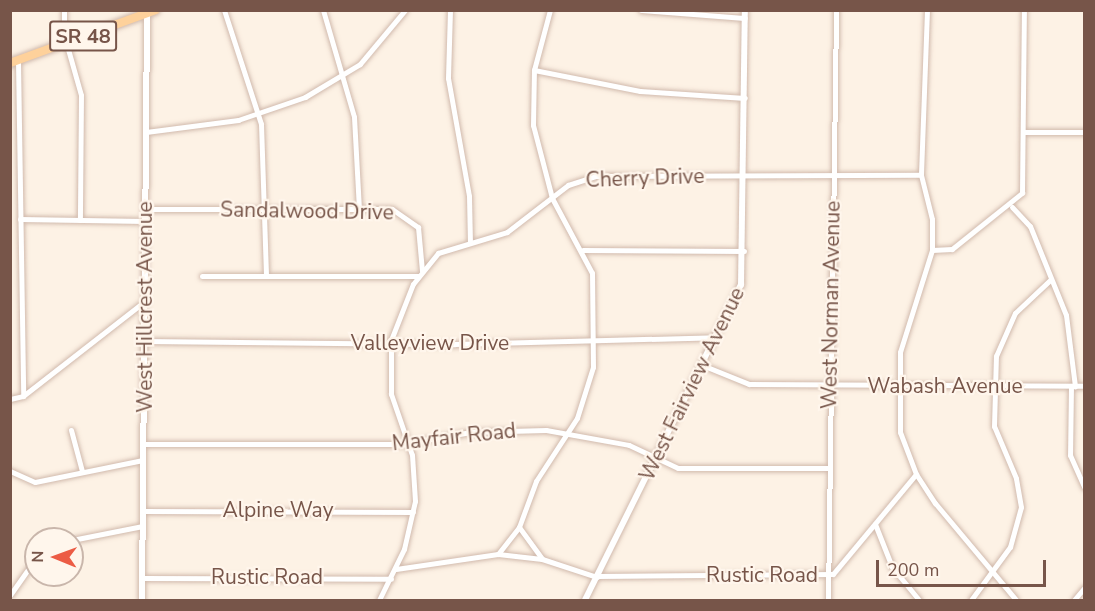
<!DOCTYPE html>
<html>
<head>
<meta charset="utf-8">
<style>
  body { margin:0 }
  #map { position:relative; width:1095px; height:611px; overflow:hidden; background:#fdf2e5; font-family:"Nunito Sans",sans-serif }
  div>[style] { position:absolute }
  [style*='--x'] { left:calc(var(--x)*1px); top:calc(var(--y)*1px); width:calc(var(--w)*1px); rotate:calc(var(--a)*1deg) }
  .roads { filter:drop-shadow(0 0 2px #d1baad) drop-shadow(0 0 2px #d1baad) }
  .minor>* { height:5px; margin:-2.5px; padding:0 2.5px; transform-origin:2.5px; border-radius:2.5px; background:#fff }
  .tertiary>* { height:6px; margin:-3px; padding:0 3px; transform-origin:3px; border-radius:3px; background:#fff }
  .primary>* { height:8px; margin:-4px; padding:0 4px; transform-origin:4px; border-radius:4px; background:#fed19b }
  span { translate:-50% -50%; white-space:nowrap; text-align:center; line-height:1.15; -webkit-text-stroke:4.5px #fff6ec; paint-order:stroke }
  .shield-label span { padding:2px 4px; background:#fff6ec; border:2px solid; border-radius:4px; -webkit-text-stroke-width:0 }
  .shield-label { font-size:20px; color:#775549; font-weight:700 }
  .street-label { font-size:21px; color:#775549 }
  .frame { position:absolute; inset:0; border:12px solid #775549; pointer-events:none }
  .north { position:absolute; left:24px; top:527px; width:60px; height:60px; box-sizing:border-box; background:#fff6ec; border:2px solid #c9b6ab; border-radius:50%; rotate:271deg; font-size:16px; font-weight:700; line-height:24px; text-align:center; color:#775549 }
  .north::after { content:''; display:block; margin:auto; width:21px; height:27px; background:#ec5c45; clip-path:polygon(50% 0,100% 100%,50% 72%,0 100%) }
  .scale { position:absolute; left:876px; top:560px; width:170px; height:27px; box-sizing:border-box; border:3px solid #775549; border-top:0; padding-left:8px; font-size:18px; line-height:21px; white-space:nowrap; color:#775549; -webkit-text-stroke:4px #fff6ec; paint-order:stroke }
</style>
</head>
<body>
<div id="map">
  <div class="roads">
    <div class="minor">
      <div style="--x:64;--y:10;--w:25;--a:90"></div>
      <div style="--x:64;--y:35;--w:62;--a:74.2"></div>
      <div style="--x:81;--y:95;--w:125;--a:90.5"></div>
      <div style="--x:224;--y:10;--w:120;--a:72"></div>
      <div style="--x:261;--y:124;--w:151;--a:88.1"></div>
      <div style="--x:323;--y:10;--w:111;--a:73.8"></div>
      <div style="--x:354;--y:117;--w:91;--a:86.9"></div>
      <div style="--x:450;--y:10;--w:68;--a:91.7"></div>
      <div style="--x:448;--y:78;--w:120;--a:79.9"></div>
      <div style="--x:469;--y:196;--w:46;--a:88.8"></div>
      <div style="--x:641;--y:10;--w:104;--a:4.4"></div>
      <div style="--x:927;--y:10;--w:165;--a:92.1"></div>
      <div style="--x:921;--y:175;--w:45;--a:76"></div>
      <div style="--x:932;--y:219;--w:31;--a:90"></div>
      <div style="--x:932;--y:250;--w:107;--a:107.4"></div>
      <div style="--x:900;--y:352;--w:80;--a:90"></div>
      <div style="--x:900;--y:432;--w:45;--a:69.1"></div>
      <div style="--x:916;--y:474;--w:35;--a:57"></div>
      <div style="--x:935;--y:503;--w:126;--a:50.1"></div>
      <div style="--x:18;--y:61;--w:335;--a:89.1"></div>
      <div style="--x:534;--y:70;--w:108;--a:11.2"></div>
      <div style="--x:640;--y:91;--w:105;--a:3.8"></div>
      <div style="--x:146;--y:132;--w:93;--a:-7.4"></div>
      <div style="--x:238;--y:120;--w:71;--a:-18.9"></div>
      <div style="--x:305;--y:97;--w:64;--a:-31"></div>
      <div style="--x:360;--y:64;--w:70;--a:-50.2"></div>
      <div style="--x:1024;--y:132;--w:60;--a:0"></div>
      <div style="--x:1012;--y:207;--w:26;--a:47"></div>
      <div style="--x:1030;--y:226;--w:96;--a:68"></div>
      <div style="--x:1066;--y:315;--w:72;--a:82.8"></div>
      <div style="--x:145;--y:209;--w:247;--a:0"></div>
      <div style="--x:392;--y:209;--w:32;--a:35"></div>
      <div style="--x:418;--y:227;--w:44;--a:84.8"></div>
      <div style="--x:20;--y:219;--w:125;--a:0.9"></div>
      <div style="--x:583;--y:250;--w:161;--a:0.4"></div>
      <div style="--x:932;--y:250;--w:20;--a:-3"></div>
      <div style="--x:952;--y:249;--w:90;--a:-38.7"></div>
      <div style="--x:1022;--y:193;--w:183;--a:-89.4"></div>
      <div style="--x:202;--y:276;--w:216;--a:0"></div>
      <div style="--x:144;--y:341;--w:311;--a:0.6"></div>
      <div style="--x:455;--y:344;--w:261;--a:-1.5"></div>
      <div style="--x:702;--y:365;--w:51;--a:22"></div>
      <div style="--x:749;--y:384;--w:335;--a:0.3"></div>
      <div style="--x:1071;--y:386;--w:69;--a:90.8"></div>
      <div style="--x:1070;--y:455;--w:35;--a:66"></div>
      <div style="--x:10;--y:399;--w:13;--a:-13"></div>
      <div style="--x:23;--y:396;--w:155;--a:-37.9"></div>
      <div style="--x:71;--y:430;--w:42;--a:75"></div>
      <div style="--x:143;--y:444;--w:258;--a:0"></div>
      <div style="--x:401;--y:444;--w:71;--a:-9.7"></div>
      <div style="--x:471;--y:432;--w:75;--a:-1.5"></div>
      <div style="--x:546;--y:430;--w:84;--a:10.2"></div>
      <div style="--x:629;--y:445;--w:54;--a:25.1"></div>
      <div style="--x:678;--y:468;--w:151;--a:0"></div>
      <div style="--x:10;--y:471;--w:27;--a:24"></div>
      <div style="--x:35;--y:482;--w:110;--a:-11.5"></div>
      <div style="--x:143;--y:511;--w:270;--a:0.2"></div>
      <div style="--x:875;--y:524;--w:46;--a:68.4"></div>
      <div style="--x:892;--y:567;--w:43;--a:50.7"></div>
      <div style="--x:519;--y:527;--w:39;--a:54"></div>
      <div style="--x:72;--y:540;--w:72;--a:-11.2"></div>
      <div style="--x:498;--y:554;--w:34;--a:-52"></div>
      <div style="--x:519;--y:527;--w:49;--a:-69.7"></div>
      <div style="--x:536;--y:481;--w:75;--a:-56.9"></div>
      <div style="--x:577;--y:418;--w:53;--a:-72.6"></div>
      <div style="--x:593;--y:367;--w:94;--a:-90.6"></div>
      <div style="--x:592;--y:273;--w:85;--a:-118.1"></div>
      <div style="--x:552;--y:198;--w:75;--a:-104.6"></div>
      <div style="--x:533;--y:125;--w:55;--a:-89"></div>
      <div style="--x:534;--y:70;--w:62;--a:-75.1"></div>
      <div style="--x:396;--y:569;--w:103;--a:-8.4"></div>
      <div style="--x:498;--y:554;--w:44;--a:6.5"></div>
      <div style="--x:542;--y:559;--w:58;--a:18.1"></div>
      <div style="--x:597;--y:576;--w:236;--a:-0.5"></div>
      <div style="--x:833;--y:574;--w:130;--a:-50.3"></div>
      <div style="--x:142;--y:578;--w:249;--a:0.2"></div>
      <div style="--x:10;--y:595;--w:45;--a:-54.9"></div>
      <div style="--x:379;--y:600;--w:57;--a:-63.9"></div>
      <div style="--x:404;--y:549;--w:49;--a:-77.1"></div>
      <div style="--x:415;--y:501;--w:46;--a:-93.7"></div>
      <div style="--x:412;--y:455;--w:65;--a:-109"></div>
      <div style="--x:391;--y:394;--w:54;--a:-90"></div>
      <div style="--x:391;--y:340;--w:60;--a:-68.6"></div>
      <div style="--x:413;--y:284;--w:40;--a:-51"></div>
      <div style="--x:438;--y:253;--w:72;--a:-16.9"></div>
      <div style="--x:507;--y:232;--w:77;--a:-37.6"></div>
      <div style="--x:568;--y:185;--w:28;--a:-18"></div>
      <div style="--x:595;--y:176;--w:326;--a:-0.2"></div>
      <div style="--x:828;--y:600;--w:590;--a:-89.22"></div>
      <div style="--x:971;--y:600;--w:66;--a:-53.7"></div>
      <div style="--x:1010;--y:547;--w:41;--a:-74.6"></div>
      <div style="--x:1021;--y:507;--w:29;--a:-100"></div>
      <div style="--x:1016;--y:478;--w:56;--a:-112.9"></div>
      <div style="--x:994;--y:426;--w:70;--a:-88.4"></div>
      <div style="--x:996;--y:356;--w:47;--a:-66.2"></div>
      <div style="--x:1015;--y:313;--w:48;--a:-43.3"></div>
      <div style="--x:1074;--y:600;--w:16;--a:-50"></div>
    </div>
    <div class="tertiary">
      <div style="--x:142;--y:600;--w:586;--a:-89.51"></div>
      <div style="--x:585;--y:600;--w:352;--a:-63.7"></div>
      <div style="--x:741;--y:285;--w:275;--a:-89.2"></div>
    </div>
    <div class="primary">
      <div style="--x:10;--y:63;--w:155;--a:-20"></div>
    </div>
  </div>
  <div class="shield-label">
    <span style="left:83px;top:36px">SR 48</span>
  </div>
  <div class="street-label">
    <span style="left:645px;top:178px;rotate:-2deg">Cherry Drive</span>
    <span style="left:307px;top:211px;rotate:1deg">Sandalwood Drive</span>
    <span style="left:831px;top:305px;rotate:-89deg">West Norman Avenue</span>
    <span style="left:145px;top:307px;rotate:-90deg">West Hillcrest Avenue</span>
    <span style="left:430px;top:343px">Valleyview Drive</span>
    <span style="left:692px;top:384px;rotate:-64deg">West Fairview Avenue</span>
    <span style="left:945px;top:386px">Wabash Avenue</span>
    <span style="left:454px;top:437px;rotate:-6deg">Mayfair Road</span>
    <span style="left:278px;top:510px">Alpine Way</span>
    <span style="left:762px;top:575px">Rustic Road</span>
    <span style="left:267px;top:577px">Rustic Road</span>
  </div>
  <div class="frame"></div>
  <div class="north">N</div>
  <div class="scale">200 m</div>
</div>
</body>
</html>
